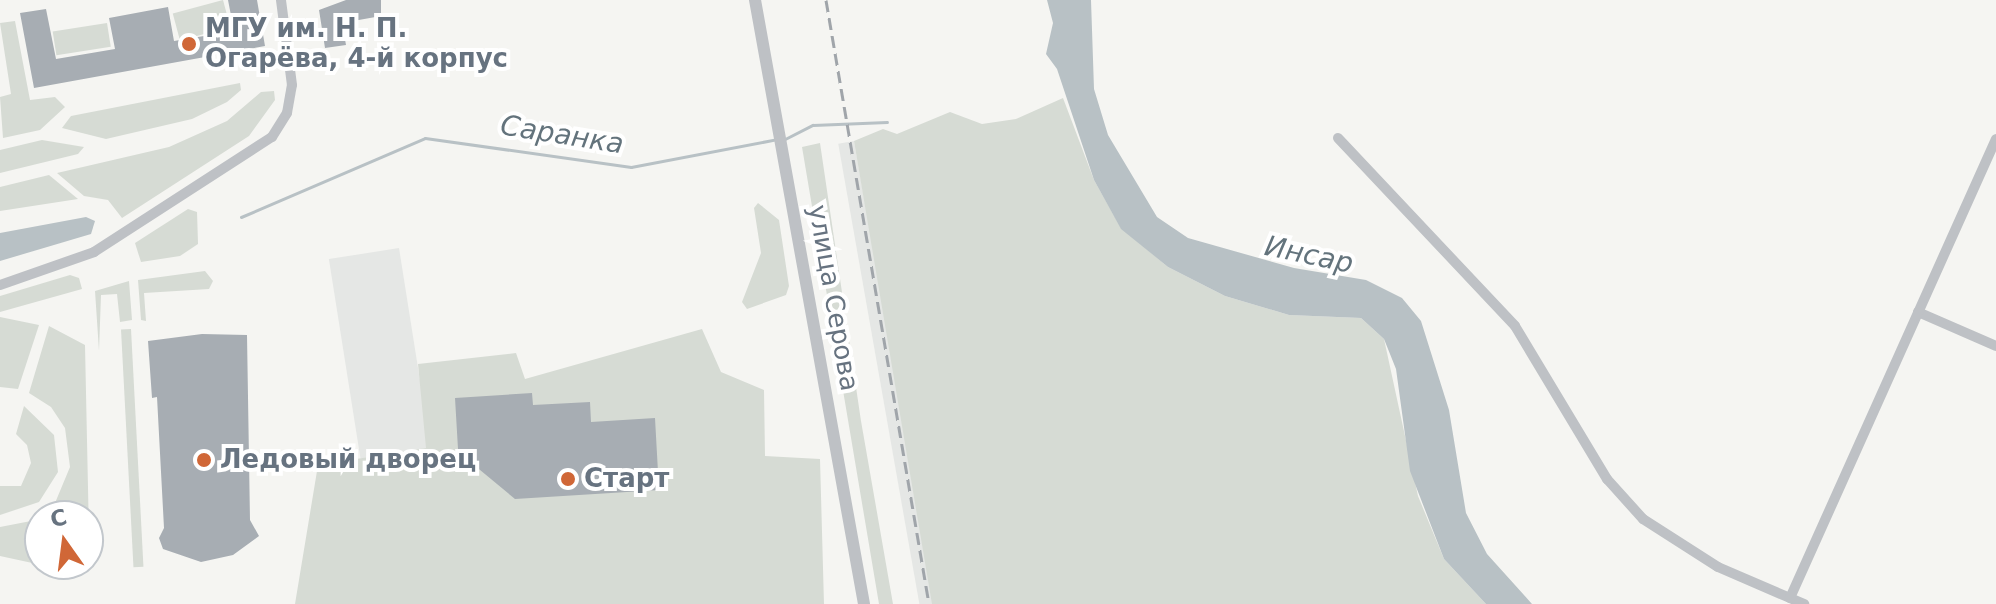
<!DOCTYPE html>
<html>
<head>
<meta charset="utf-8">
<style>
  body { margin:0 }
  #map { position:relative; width:1996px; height:604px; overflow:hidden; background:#f5f5f2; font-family:"DejaVu Sans",sans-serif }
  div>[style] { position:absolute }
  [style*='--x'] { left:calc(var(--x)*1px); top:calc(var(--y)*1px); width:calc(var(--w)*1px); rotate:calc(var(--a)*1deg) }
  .built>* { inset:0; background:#e5e7e5; transform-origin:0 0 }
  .green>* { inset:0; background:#d6dbd4; transform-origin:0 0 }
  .water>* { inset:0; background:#b8c1c5 }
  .stream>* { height:3px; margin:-1.5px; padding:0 1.5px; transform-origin:1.5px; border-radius:1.5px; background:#b8c1c5 }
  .building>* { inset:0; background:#a7adb3 }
  .minor>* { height:10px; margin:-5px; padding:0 5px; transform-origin:5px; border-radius:5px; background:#bec1c5 }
  .tertiary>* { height:12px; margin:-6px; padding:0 6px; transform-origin:6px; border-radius:6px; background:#bec1c5 }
  .rail>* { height:3px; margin-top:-1.5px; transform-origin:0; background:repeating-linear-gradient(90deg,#a0a5aa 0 12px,transparent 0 18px) }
  .dots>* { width:22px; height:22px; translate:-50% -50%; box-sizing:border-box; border:4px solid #fff; border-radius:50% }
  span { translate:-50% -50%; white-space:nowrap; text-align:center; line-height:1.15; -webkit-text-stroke:8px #fff; paint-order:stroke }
  .poi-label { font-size:26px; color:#677380; font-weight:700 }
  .left { translate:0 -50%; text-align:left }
  .street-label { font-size:26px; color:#677380 }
  .water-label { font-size:28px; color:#63737c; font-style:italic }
  .north { position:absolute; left:24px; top:500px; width:80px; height:80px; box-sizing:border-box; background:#fff; border:2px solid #c2c7cc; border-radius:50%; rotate:346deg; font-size:22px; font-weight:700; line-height:32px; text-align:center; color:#677380 }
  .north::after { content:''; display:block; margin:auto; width:28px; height:36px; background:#d06737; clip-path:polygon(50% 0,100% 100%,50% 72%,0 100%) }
</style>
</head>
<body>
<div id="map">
  <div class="built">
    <div style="left:854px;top:141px;width:470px;height:16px;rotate:80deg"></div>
    <div style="left:399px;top:248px;width:202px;height:71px;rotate:81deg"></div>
  </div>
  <div class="green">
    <div style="left:223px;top:0;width:28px;height:52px;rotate:75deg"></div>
    <div style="clip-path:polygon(15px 21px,30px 100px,55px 97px,65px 107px,40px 130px,3px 138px,0 97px,11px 94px,0 23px)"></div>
    <div style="left:107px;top:23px;width:24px;height:55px;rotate:81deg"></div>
    <div style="clip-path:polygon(240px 83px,241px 90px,227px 102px,192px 119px,106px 139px,62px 128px,71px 116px)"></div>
    <div style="clip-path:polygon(274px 91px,275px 100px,249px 136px,122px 218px,108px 200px,84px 196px,57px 173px,169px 147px,227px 121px,261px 92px)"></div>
    <div style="clip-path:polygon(1063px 98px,1094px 180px,1121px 228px,1168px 267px,1225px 296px,1289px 315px,1361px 318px,1384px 339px,1418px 496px,1444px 559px,1486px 604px,932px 604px,854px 141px,883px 129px,897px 134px,950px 112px,982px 124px,1016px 119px)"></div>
    <div style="clip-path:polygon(42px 140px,84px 147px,78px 154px,0 173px,0 150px)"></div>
    <div style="clip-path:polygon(820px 143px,861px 421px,893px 604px,879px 604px,802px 147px)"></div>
    <div style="clip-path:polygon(49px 175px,78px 199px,0 211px,0 187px)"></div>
    <div style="clip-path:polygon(758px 203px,779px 220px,789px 286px,786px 295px,747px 309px,742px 302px,761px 253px,754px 208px)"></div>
    <div style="clip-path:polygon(188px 209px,197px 212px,198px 244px,180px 256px,141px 262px,135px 243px)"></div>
    <div style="clip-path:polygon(205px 271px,213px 281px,209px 289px,144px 293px,146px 321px,141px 320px,138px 280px)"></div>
    <div style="clip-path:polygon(70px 275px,79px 278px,82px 289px,0 312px,0 296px)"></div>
    <div style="clip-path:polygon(129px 281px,132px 320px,120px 322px,117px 294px,101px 295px,99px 351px,95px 291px)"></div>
    <div style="clip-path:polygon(0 317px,39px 325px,18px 389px,0 387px)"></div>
    <div style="clip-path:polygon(49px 326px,85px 345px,89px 535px,88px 516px,69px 516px,55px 503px,70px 467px,65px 428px,51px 407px,29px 393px)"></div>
    <div style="left:131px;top:329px;width:238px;height:10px;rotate:87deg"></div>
    <div style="clip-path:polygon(702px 329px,721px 372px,764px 390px,765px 456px,820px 459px,824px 604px,295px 604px,318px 465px,426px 448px,418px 364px,516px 353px,525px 379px)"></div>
    <div style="clip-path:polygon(24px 406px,54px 435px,58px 472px,39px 502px,0 515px,0 486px,21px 486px,31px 463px,27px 445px,16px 434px)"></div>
    <div style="clip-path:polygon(51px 507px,60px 516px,40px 516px,40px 564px,88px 564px,88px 543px,88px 568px,83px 574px,0 556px,0 527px,31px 521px)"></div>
  </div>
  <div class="water">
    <div style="clip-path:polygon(1047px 0,1091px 0,1094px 89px,1108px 135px,1157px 217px,1188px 238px,1294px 268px,1366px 280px,1402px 298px,1421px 321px,1449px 410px,1466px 513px,1487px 554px,1532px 604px,1486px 604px,1444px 559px,1410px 471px,1396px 369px,1384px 339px,1361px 318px,1289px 315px,1225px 296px,1168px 267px,1121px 229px,1094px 180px,1057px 69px,1046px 54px,1053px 23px)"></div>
    <div style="clip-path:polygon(86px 217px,95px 221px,91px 234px,0 261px,0 233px)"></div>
  </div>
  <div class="stream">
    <div style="--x:785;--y:139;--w:31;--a:-27"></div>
    <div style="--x:813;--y:125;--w:74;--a:-2.3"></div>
    <div style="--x:241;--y:217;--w:200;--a:-23.2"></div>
    <div style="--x:425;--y:138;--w:208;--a:8"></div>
    <div style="--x:631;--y:167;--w:150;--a:-10.8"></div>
  </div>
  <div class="building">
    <div style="clip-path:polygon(228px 0,257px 0,265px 46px,34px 88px,20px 13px,46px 9px,56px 59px,115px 49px,109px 18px,168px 7px,174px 41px,234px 31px)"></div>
    <div style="clip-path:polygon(346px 0,381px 0,381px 16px,342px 23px,346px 45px,325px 48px,319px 10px)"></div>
    <div style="clip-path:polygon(202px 334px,247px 335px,250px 520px,259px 536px,233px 555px,201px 562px,163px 549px,159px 538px,164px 528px,157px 397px,152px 398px,148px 341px)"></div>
    <div style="clip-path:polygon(532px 393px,533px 405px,590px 402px,591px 422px,655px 418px,659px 490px,515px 499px,474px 465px,459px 466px,455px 398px)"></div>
  </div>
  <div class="minor">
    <div style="--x:1338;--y:138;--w:258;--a:46.7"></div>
    <div style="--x:1515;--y:326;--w:179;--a:59"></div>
    <div style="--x:1607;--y:479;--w:54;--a:48"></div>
    <div style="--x:1643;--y:519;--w:89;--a:32.6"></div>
    <div style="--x:1718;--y:567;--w:94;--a:23.3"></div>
    <div style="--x:0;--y:285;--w:100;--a:-19.3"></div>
    <div style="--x:94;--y:252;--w:212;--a:-32.9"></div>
    <div style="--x:272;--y:137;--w:28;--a:-58"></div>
    <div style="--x:287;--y:113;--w:28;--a:-80"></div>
    <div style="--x:292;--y:85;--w:86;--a:-97.4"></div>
    <div style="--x:1918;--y:312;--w:85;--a:23.6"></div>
    <div style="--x:1790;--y:598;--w:503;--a:-65.83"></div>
  </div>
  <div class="tertiary">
    <div style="--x:755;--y:0;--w:614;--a:79.77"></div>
  </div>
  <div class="rail">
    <div style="--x:826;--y:0;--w:613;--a:80.32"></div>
  </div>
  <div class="dots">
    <div style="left:189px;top:44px;background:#d06737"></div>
    <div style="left:204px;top:460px;background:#d06737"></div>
    <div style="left:568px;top:479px;background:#d06737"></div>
  </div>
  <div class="poi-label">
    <span class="left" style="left:205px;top:44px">МГУ им. Н. П.<br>Огарёва, 4-й корпус</span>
    <span class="left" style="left:220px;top:460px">Ледовый дворец</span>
    <span class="left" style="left:584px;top:479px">Старт</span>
  </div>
  <div class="street-label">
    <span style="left:833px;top:298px;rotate:80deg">улица Серова</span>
  </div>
  <div class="water-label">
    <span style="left:562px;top:135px;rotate:9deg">Саранка</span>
    <span style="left:1309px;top:255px;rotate:12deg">Инсар</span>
  </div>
  <div class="north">С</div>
</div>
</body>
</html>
